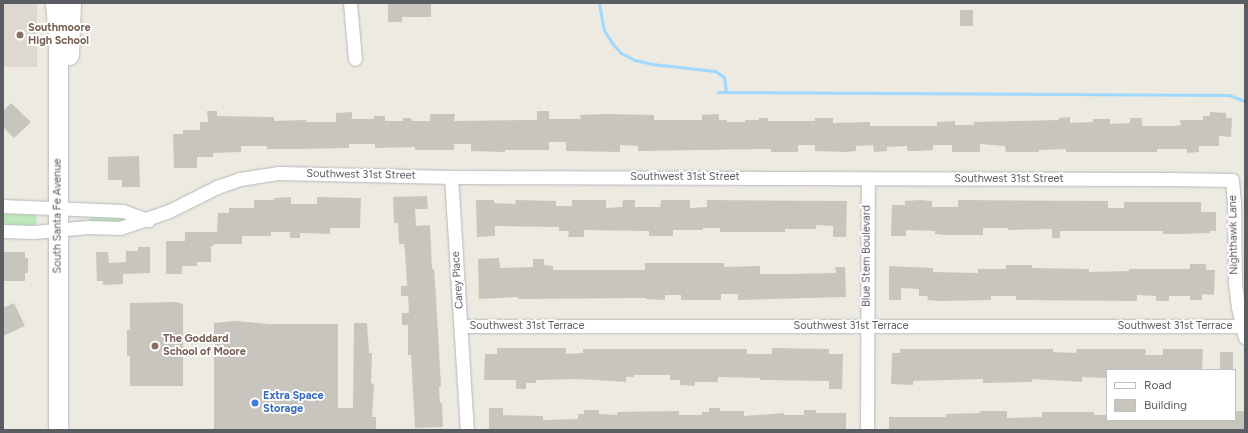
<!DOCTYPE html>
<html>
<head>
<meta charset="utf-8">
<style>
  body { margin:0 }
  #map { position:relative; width:1248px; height:433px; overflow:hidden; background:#edeae1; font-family:Figtree,sans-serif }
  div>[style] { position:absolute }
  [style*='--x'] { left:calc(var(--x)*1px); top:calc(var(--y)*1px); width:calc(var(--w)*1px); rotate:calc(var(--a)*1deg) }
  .education>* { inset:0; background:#ded9d0; transform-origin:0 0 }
  .green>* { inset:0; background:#bee7bc }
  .stream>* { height:3px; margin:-1.5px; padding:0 1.5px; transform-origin:1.5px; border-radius:1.5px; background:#a0d9ff }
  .building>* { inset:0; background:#c8c5be; transform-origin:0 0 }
  .roads { filter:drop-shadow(0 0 1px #b4b8bc) drop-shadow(0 0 1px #b4b8bc) }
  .minor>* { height:13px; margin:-6.5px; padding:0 6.5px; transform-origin:6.5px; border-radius:6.5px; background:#fff }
  .secondary>* { height:19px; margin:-9.5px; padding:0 9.5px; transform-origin:9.5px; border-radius:9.5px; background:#fff }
  .dots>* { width:11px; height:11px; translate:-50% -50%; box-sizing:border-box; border:2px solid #fff; border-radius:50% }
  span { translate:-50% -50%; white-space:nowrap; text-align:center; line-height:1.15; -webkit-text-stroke:3.5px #fff; paint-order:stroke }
  .education-label { font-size:11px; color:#785e54; font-weight:700 }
  .left { translate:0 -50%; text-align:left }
  .street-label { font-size:11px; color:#5a5e63 }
  .shop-label { font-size:11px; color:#366cbe; font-weight:700 }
  .frame { position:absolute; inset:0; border:4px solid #5a5e63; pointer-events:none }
  .legend { position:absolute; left:1106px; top:369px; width:130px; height:52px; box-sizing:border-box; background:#fff; border:1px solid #bdbfc1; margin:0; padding:5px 7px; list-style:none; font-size:12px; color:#5a5e63 }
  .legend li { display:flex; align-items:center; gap:8px; height:20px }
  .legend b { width:20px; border:1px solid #bdbfc1 }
</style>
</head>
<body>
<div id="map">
  <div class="education">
    <div style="left:3px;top:3px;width:34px;height:64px"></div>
  </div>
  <div class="green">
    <div style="clip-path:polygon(3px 212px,31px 212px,37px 217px,36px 224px,31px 228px,3px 228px)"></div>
    <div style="clip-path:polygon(92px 217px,121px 218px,125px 220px,123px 223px,92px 223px,88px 220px)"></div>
  </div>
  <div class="stream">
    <div style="--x:599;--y:3;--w:27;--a:80"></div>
    <div style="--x:604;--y:30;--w:15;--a:58"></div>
    <div style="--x:612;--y:43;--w:13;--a:48"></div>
    <div style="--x:621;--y:53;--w:16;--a:27"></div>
    <div style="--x:635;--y:60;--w:17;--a:13"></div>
    <div style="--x:652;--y:64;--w:63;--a:6.3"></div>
    <div style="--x:715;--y:71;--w:11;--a:34"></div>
    <div style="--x:724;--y:77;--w:15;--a:82"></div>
    <div style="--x:726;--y:92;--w:8;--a:180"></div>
    <div style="--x:726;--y:92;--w:503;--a:0.34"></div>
    <div style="--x:1229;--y:95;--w:17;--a:21"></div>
  </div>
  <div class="building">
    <div style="clip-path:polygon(388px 3px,431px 3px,431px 17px,402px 17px,402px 22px,388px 22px)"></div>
    <div style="left:960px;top:10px;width:13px;height:16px"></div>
    <div style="clip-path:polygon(11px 103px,31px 122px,14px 138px,3px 127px,3px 111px)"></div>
    <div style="clip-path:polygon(207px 111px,217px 111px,217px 116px,274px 117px,274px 121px,306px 120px,306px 122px,336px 122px,336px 113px,352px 112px,352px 119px,374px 119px,374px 116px,385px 116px,385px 121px,403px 121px,403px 118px,411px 118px,412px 121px,430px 121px,430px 114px,455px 114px,454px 121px,537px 120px,537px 111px,549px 111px,549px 119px,581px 119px,580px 115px,605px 114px,654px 115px,654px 120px,702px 120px,702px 115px,719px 114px,719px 120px,727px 120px,727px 122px,745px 122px,745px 120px,759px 120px,759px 118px,768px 118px,768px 121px,815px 121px,815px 118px,833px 118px,833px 123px,870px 122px,870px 126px,937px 126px,937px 122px,955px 121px,955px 125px,974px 125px,974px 122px,1059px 120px,1059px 118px,1070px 117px,1070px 123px,1093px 122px,1093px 119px,1110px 119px,1110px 124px,1130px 123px,1130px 118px,1142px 118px,1142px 126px,1174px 126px,1181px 125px,1180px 120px,1203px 120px,1203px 116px,1210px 116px,1210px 112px,1226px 113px,1226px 118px,1232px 118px,1231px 137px,1219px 136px,1219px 146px,1199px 146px,1199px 152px,1187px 153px,1187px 149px,1157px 149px,1157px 152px,1066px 152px,1066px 149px,1039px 150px,1039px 152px,1006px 152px,1005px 146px,980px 144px,980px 152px,952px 152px,952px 145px,933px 145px,933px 150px,920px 151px,907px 151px,907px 146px,887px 147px,887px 151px,874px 152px,873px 145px,856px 146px,856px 151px,844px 152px,815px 151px,815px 145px,798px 145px,798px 152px,771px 152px,771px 149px,638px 151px,638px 146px,620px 145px,620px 152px,566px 151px,566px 142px,549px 142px,549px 150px,505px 150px,505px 152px,471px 151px,471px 144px,454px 144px,454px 150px,415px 150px,415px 147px,375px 148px,375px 144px,349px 144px,349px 148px,294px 149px,267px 149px,267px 146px,241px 146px,241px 152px,213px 153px,213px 157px,197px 157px,197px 168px,174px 168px,173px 134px,183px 134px,183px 130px,200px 130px,200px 122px,208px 122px)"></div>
    <div style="clip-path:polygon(139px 156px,140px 187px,122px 187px,122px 180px,108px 180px,108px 157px)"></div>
    <div style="clip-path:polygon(427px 196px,428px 209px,415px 209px,416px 226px,430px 225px,432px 269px,434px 269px,436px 297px,441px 386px,439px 387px,440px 403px,442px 403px,443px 427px,415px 428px,411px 355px,408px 355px,408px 325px,402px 325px,402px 313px,409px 313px,408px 296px,401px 296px,401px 286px,407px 286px,405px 252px,404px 244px,399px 244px,398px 223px,394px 223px,393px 197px)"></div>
    <div style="clip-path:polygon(291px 197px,291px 204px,317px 204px,317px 197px,361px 198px,360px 228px,330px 228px,330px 234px,300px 233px,300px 238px,290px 238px,290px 232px,271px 232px,271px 236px,242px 236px,242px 244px,214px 244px,214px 246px,211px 246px,211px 262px,197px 262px,197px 266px,182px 266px,182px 274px,166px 274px,166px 241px,185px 241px,185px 232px,217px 232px,218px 213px,229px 213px,229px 208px,254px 208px,254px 200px,274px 200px,274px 198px)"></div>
    <div style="clip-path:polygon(476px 200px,494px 200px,494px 203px,515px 204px,516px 200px,556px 201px,556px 206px,572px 206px,572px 200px,606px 200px,606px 208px,622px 207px,623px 200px,635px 200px,635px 207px,660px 207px,661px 200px,690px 200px,690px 208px,707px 207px,707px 200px,847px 201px,846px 237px,833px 237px,833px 226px,816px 225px,816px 229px,785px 229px,785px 232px,720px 232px,720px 228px,703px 228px,703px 230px,673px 230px,673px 236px,649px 236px,649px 231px,584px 230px,584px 237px,568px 237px,569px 231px,559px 231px,559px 227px,495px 226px,495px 236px,477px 237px)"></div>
    <div style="clip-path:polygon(919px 200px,932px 201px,932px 207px,958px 207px,958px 200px,1108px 201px,1108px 208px,1124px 208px,1124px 202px,1201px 202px,1201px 212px,1216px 212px,1216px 231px,1210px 231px,1210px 233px,1180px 234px,1163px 234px,1163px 231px,1060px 231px,1060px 238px,1052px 238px,1052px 229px,1008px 230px,1008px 228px,983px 228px,983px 235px,946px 235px,935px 234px,935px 231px,906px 230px,906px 236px,891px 236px,892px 205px,905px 205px,905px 201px)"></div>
    <div style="clip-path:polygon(138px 247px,150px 247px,150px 273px,123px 274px,123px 284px,103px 285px,103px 281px,97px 281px,96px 252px,108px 252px,109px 263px,126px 262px,126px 251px,138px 251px)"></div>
    <div style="clip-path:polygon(3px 252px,25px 252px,25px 258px,28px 258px,28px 273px,25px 273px,25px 281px,3px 281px)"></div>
    <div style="clip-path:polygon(499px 258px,500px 268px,533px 267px,533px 259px,544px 259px,544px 265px,553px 266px,553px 270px,645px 270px,645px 263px,724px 263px,724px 267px,760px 266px,760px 274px,790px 274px,836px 273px,835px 267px,845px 267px,846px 297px,738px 300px,738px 294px,721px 294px,721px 300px,681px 300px,681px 295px,665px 295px,665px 300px,646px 299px,646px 298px,518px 299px,518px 297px,479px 299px,478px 259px)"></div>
    <div style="clip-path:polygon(1190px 264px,1206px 264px,1206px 270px,1215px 270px,1214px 295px,1202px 294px,1202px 300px,1190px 300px,1190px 296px,1169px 296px,1169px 301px,1156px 301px,1156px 296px,1137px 295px,1137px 301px,1016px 300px,1016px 296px,991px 296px,991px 300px,941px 301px,927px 300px,928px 296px,919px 296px,919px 289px,901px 288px,901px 300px,889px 300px,889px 266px,933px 268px,933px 272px,978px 273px,978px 269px,1006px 269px,1006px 265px,1032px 265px,1032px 268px,1089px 269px,1089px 272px,1129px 271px,1129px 269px,1190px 269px)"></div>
    <div style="clip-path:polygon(176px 302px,183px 304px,183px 386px,130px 386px,130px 356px,127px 356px,127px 330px,130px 330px,130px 303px)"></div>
    <div style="clip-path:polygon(14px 303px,25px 326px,3px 336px,3px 308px)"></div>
    <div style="clip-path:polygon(235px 321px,270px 324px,338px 324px,338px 408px,353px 408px,354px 323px,367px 323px,369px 353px,372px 353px,371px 383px,374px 384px,372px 417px,376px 417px,376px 430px,214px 430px,214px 323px)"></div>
    <div style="clip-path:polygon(497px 348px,566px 348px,566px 354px,583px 353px,583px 349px,747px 349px,747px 354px,772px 354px,772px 348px,829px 349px,829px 354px,843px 354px,842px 389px,829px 389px,829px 381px,760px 380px,760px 378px,718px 377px,718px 382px,695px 382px,695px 386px,680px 385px,680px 380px,670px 380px,670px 375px,634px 375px,634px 377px,626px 377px,626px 382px,577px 379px,536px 380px,536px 383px,526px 383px,526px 389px,516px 389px,516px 380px,484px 380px,485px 354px,497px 354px)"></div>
    <div style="clip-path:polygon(900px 349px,1053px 349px,1053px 352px,1076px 353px,1077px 349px,1146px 349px,1145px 355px,1163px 355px,1163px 349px,1203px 349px,1202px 370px,1107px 370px,1107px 378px,1082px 377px,1082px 382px,1032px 379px,1032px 382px,983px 383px,983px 379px,913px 381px,913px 385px,891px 384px,892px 353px,900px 353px)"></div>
    <div style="left:1220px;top:352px;width:13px;height:18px"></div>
    <div style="clip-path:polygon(489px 408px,503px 408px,503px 415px,543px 416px,543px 420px,578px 419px,578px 414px,584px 414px,584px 410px,599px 410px,599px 414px,617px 415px,617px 412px,679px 411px,679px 415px,702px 415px,702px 412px,709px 412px,709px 408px,720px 408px,720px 411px,744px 411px,744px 416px,784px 413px,784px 415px,804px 415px,804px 410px,816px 410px,816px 413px,846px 413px,846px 430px,489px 430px)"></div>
    <div style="clip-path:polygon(980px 411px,1007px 411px,1007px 418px,1042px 417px,1042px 412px,1094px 412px,1094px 415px,1107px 415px,1107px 420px,1235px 420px,1235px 411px,1245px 411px,1245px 430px,889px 430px,889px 417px,946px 417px,946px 414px,981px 413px)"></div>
  </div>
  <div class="roads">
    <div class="minor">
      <div style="--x:350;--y:3;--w:56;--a:84.9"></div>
      <div style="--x:451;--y:177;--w:254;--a:86.4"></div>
      <div style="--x:3;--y:206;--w:120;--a:2.4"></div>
      <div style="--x:123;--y:211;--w:27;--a:20"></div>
      <div style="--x:3;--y:231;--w:31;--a:2"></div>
      <div style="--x:34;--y:232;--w:54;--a:-5.3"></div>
      <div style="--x:88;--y:227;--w:32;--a:2"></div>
      <div style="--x:120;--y:228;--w:52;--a:-19.1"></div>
      <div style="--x:169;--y:211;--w:54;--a:-26.6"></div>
      <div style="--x:217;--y:187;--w:24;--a:-19"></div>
      <div style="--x:240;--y:179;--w:38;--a:-9"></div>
      <div style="--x:278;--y:173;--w:173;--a:1.3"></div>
      <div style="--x:451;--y:177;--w:718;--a:0.16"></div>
      <div style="--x:1169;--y:179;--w:63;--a:0.9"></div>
      <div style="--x:1232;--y:180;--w:22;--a:85"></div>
      <div style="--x:1234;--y:202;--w:81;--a:89.3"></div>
      <div style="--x:1235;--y:283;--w:24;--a:83"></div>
      <div style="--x:1238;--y:307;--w:31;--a:77"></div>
      <div style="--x:461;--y:326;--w:780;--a:0"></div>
      <div style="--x:867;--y:430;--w:251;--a:-89.8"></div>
    </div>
    <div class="secondary">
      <div style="--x:55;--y:3;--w:37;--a:85"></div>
      <div style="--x:58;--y:40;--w:390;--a:90"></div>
      <div style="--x:69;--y:55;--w:52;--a:-87.8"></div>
    </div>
  </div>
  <div class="dots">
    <div style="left:20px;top:35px;background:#8d6e63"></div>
    <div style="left:155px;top:346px;background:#8d6e63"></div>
    <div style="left:255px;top:403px;background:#3f7fe0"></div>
  </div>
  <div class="education-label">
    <span class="left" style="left:28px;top:35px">Southmoore<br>High School</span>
    <span class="left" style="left:163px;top:346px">The Goddard<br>School of Moore</span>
  </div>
  <div class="street-label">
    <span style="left:361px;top:175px;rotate:1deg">Southwest 31st Street</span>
    <span style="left:685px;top:177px">Southwest 31st Street</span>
    <span style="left:1009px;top:179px">Southwest 31st Street</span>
    <span style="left:58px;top:216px;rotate:-90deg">South Santa Fe Avenue</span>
    <span style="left:1234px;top:235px;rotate:-91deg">Nighthawk Lane</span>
    <span style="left:867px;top:256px;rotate:-90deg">Blue Stem Boulevard</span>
    <span style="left:458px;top:280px;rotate:-94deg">Carey Place</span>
    <span style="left:527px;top:326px">Southwest 31st Terrace</span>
    <span style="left:851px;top:326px">Southwest 31st Terrace</span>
    <span style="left:1175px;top:326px">Southwest 31st Terrace</span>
  </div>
  <div class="shop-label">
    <span class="left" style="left:263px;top:403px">Extra Space<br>Storage</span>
  </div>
  <div class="frame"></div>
  <ul class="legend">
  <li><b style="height:5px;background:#fff"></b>Road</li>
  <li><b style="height:11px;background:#c8c5be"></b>Building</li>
  </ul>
</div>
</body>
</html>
